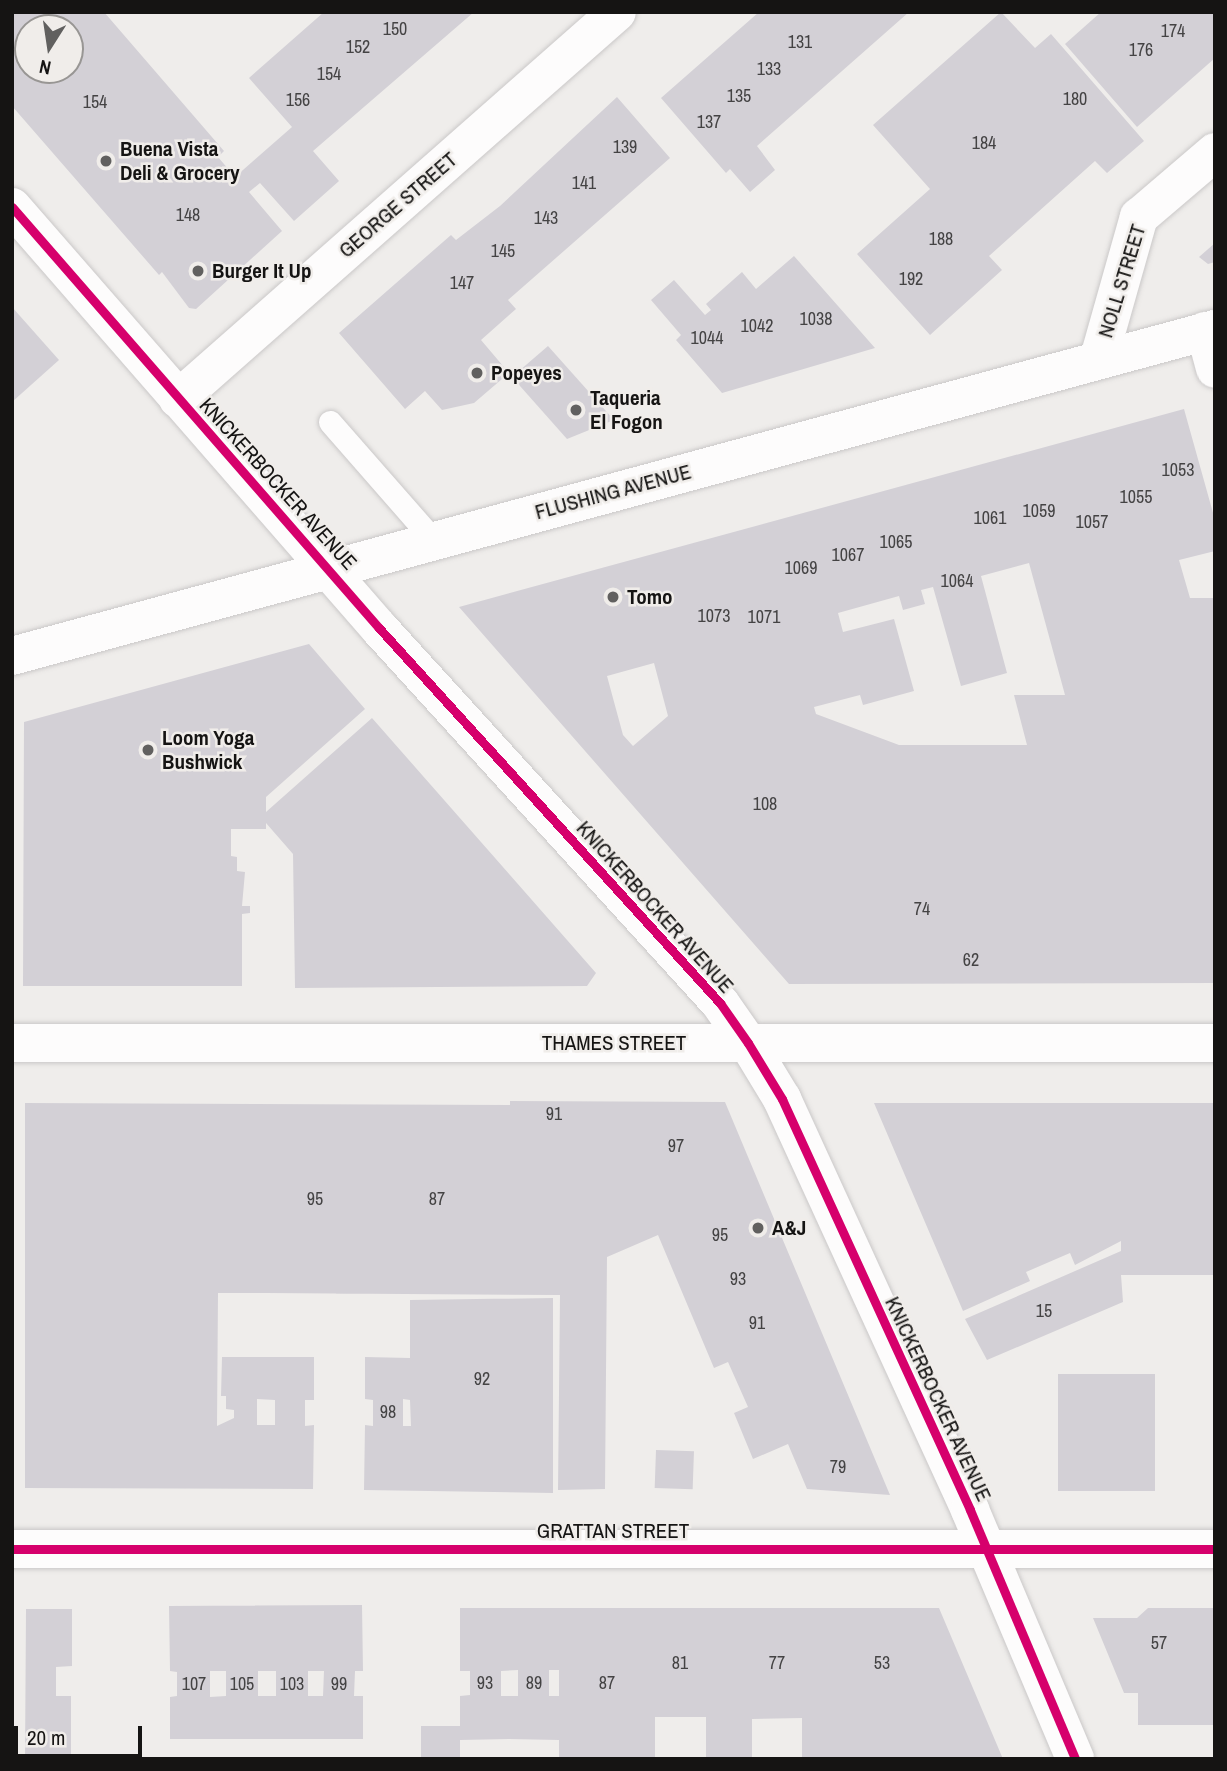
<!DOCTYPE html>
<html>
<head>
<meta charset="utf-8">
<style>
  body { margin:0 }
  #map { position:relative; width:1227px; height:1771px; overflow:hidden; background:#efedeb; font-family:"Archivo Narrow",sans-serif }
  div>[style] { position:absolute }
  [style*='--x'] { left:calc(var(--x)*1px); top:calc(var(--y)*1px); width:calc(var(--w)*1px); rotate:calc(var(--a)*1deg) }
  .building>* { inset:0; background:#d3d0d6; transform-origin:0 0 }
  .roads { filter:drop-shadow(0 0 2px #cac8c8) drop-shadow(0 0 2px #cac8c8) }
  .lane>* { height:23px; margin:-11.5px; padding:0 11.5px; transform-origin:11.5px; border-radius:11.5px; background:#fdfcfc }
  .street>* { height:38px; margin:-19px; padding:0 19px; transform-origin:19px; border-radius:19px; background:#fdfcfc }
  .primary>* { height:38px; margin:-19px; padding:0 19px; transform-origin:19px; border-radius:19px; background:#fdfcfc }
  .cycleway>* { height:9px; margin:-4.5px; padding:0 4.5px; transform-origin:4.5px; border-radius:4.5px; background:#d6006c }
  .dots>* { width:19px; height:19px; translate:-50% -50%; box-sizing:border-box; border:4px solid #f0edea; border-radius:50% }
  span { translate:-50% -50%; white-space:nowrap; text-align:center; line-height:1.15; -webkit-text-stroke:5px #f0edea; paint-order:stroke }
  .number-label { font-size:18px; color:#444344 }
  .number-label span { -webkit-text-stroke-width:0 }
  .poi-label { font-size:21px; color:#151413; font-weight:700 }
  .left { translate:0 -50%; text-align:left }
  .street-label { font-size:21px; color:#151413 }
  .frame { position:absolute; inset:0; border:14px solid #151413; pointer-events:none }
  .north { position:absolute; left:14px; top:14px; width:70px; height:70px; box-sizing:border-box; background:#f0edea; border:2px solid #989694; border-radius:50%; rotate:192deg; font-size:19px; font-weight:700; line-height:28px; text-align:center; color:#151413 }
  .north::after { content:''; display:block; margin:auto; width:24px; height:32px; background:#61605f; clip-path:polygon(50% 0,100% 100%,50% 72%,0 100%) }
  .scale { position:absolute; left:14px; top:1726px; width:128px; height:32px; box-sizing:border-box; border:4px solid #151413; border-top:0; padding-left:9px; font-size:21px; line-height:24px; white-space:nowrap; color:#151413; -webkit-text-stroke:5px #f0edea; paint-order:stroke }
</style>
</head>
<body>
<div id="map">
  <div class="building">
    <div style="clip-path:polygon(evenodd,104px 12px,224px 151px,218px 157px,235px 177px,292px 127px,249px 78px,324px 12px,474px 12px,313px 151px,339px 181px,294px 221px,260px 183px,249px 192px,282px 231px,196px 309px,189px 308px,162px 272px,159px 275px,12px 106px,12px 13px,104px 12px,28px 28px,70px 28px,70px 70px,28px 70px,28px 28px)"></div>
    <div style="clip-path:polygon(759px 12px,909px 12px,757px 146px,775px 170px,750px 192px,730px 169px,726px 173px,661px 98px)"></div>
    <div style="clip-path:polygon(1001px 12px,1035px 48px,1051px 34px,1144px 141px,1107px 173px,1095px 161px,989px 256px,1002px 270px,930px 335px,857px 254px,930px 189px,873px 125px)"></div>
    <div style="clip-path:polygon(1101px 12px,1215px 12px,1215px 58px,1137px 127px,1065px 44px)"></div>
    <div style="clip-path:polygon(617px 97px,670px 158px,508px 300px,516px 309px,481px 340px,509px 373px,474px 403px,442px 410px,425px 391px,405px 409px,339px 333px,451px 235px,456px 240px,500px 206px)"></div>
    <div style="clip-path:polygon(1215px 243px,1215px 262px,1208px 264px,1199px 257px)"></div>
    <div style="clip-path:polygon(794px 256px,875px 348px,722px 393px,676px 340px,681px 335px,651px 300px,674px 280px,705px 315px,711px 310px,706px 304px,742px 272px,756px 289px)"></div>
    <div style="clip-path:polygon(12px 307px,59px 360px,12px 402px)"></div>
    <div style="clip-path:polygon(548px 346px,614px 420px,567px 439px,512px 377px)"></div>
    <div style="clip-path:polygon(evenodd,1184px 409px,1215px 520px,1215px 551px,1179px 560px,1190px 598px,1215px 598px,1215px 983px,789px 984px,459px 607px,1184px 409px,1029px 563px,1065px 695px,1014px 695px,1027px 745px,899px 745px,816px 714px,814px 707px,860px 695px,863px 705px,914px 691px,894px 619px,843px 632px,838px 613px,899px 596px,903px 610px,925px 604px,921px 590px,933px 587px,961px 686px,1007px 673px,981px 576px,1029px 563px,1184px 409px,654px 663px,668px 716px,633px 746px,623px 735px,607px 676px,654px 663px)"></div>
    <div style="clip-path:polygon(309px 644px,365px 709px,266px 797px,266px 812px,372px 718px,596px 973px,587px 986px,295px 988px,293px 854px,266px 823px,266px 829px,231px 829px,231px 856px,237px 857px,237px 871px,245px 872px,242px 906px,250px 906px,250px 913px,242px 914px,242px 986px,23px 986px,24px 722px)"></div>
    <div style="clip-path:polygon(evenodd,510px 1101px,725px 1102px,890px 1495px,807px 1489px,788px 1444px,753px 1459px,734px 1413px,748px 1407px,728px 1362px,714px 1368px,658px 1235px,607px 1257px,605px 1489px,558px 1490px,560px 1295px,266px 1293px,218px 1293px,217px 1426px,234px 1418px,234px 1410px,226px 1409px,226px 1396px,221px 1396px,222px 1357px,314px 1357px,314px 1400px,305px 1400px,305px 1426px,314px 1425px,313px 1489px,25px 1488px,25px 1103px,510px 1105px,510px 1101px,257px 1399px,275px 1400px,275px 1425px,257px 1425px,257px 1399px)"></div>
    <div style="clip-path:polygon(874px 1103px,1215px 1103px,1215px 1275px,1121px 1275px,1123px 1302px,987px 1360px,965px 1319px,1121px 1251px,1121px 1241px,1075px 1265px,1070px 1253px,1026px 1272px,1030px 1281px,963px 1311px)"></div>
    <div style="clip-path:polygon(evenodd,553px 1298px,553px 1493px,364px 1490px,365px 1425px,373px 1426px,373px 1400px,365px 1399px,365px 1357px,410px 1358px,410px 1300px,553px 1298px,403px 1399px,410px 1400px,411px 1426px,403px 1426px,403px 1399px)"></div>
    <div style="left:1155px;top:1374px;width:117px;height:97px;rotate:90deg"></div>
    <div style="left:656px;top:1450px;width:38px;height:38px;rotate:2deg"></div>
    <div style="clip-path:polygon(evenodd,362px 1605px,363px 1671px,355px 1671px,354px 1696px,363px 1696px,363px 1739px,170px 1739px,170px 1697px,177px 1696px,177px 1672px,170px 1671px,169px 1606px,362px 1605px,210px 1671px,226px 1671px,226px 1696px,210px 1697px,210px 1671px,362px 1605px,258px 1671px,276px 1671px,276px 1696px,258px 1696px,258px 1671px,362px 1605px,308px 1671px,324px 1671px,323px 1696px,308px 1696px,308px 1671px)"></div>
    <div style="clip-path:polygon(evenodd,460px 1608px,939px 1608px,1003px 1759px,802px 1759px,802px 1718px,752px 1719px,752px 1759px,706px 1759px,706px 1717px,655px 1717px,655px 1759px,559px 1759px,559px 1740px,509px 1739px,460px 1740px,460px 1759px,421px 1759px,421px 1726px,460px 1726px,460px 1696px,470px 1695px,470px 1671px,460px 1671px,460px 1608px,518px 1670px,518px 1696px,501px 1696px,501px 1671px,518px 1670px,460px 1608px,549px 1670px,559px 1670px,559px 1696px,549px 1696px,549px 1670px)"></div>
    <div style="clip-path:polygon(1148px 1608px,1215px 1608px,1215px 1725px,1138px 1725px,1138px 1693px,1124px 1693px,1093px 1618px,1137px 1618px)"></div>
    <div style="clip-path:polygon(26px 1609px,72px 1609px,72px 1666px,56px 1667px,56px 1696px,71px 1696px,71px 1759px,25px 1759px)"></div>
  </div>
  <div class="roads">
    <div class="lane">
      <div style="--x:330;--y:422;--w:158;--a:48.8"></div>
    </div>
    <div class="street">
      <div style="--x:12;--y:207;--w:559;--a:48.92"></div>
      <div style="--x:379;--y:628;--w:507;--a:47.72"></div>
      <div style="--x:720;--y:1003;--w:49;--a:55"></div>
      <div style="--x:748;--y:1043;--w:66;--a:58.7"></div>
      <div style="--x:782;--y:1099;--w:452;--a:65.4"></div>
      <div style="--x:970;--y:1510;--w:270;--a:67.1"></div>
      <div style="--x:1205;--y:331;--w:39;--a:75"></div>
      <div style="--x:1099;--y:358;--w:147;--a:-74.2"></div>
      <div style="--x:1139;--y:217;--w:100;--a:-40.5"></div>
      <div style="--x:178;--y:399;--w:585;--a:-41.4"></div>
      <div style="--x:12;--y:1043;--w:1203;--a:0"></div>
      <div style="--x:12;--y:1549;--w:1203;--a:0"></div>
    </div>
    <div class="primary">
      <div style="--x:12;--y:656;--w:1247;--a:-15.21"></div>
    </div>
  </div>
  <div class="cycleway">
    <div style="--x:12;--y:207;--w:559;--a:48.92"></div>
    <div style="--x:379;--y:628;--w:507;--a:47.72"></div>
    <div style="--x:720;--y:1003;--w:49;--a:55"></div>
    <div style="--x:748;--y:1043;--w:66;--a:58.7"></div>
    <div style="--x:782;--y:1099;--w:452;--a:65.4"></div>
    <div style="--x:970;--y:1510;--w:270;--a:67.1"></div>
    <div style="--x:12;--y:1549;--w:1203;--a:0"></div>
  </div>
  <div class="dots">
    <div style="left:106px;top:161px;background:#61605f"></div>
    <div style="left:198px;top:271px;background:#61605f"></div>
    <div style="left:477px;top:373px;background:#61605f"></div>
    <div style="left:576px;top:410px;background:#61605f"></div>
    <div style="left:613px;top:597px;background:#61605f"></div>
    <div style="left:148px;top:750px;background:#61605f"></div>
    <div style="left:758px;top:1228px;background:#61605f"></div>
  </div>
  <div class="number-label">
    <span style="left:395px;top:29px">150</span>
    <span style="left:1173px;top:31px">174</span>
    <span style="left:800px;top:42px">131</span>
    <span style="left:358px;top:47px">152</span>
    <span style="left:1141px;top:50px">176</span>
    <span style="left:769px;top:69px">133</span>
    <span style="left:329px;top:74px">154</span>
    <span style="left:739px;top:96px">135</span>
    <span style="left:1075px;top:99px">180</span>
    <span style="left:298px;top:100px">156</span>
    <span style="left:95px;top:102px">154</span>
    <span style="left:709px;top:122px">137</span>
    <span style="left:984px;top:143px">184</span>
    <span style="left:625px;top:147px">139</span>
    <span style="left:584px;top:183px">141</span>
    <span style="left:188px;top:215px">148</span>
    <span style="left:546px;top:218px">143</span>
    <span style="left:941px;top:239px">188</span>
    <span style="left:503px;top:251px">145</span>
    <span style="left:911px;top:279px">192</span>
    <span style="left:462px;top:283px">147</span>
    <span style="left:816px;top:319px">1038</span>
    <span style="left:757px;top:326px">1042</span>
    <span style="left:707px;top:338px">1044</span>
    <span style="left:1178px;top:470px">1053</span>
    <span style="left:1136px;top:497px">1055</span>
    <span style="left:1039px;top:511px">1059</span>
    <span style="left:990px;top:518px">1061</span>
    <span style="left:1092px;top:522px">1057</span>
    <span style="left:896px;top:542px">1065</span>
    <span style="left:848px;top:555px">1067</span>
    <span style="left:801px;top:568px">1069</span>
    <span style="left:957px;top:581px">1064</span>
    <span style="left:714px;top:616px">1073</span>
    <span style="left:764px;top:617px">1071</span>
    <span style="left:765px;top:804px">108</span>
    <span style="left:922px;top:909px">74</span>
    <span style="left:971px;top:960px">62</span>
    <span style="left:554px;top:1114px">91</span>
    <span style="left:676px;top:1146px">97</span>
    <span style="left:315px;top:1199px">95</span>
    <span style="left:437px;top:1199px">87</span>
    <span style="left:720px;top:1235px">95</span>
    <span style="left:738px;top:1279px">93</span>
    <span style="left:1044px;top:1311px">15</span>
    <span style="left:757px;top:1323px">91</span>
    <span style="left:482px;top:1379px">92</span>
    <span style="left:388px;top:1412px">98</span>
    <span style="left:838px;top:1467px">79</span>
    <span style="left:1159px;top:1643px">57</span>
    <span style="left:680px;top:1663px">81</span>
    <span style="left:777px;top:1663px">77</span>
    <span style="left:882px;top:1663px">53</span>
    <span style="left:485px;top:1683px">93</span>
    <span style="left:534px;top:1683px">89</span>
    <span style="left:607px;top:1683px">87</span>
    <span style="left:194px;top:1684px">107</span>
    <span style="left:242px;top:1684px">105</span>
    <span style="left:292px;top:1684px">103</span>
    <span style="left:339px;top:1684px">99</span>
  </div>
  <div class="poi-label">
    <span class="left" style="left:120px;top:161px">Buena Vista<br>Deli &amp; Grocery</span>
    <span class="left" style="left:212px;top:271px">Burger It Up</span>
    <span class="left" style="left:491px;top:373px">Popeyes</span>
    <span class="left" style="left:590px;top:410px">Taqueria<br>El Fogon</span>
    <span class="left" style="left:627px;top:597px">Tomo</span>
    <span class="left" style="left:162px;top:750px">Loom Yoga<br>Bushwick</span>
    <span class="left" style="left:772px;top:1228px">A&amp;J</span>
  </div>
  <div class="street-label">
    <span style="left:398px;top:205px;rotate:-41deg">GEORGE STREET</span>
    <span style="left:1122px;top:281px;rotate:-73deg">NOLL STREET</span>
    <span style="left:278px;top:484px;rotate:48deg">KNICKERBOCKER AVENUE</span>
    <span style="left:613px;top:492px;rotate:-15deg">FLUSHING AVENUE</span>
    <span style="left:655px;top:907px;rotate:48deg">KNICKERBOCKER AVENUE</span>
    <span style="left:614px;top:1043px">THAMES STREET</span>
    <span style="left:938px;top:1399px;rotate:65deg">KNICKERBOCKER AVENUE</span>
    <span style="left:613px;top:1531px">GRATTAN STREET</span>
  </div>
  <div class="frame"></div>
  <div class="north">N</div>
  <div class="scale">20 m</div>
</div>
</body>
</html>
